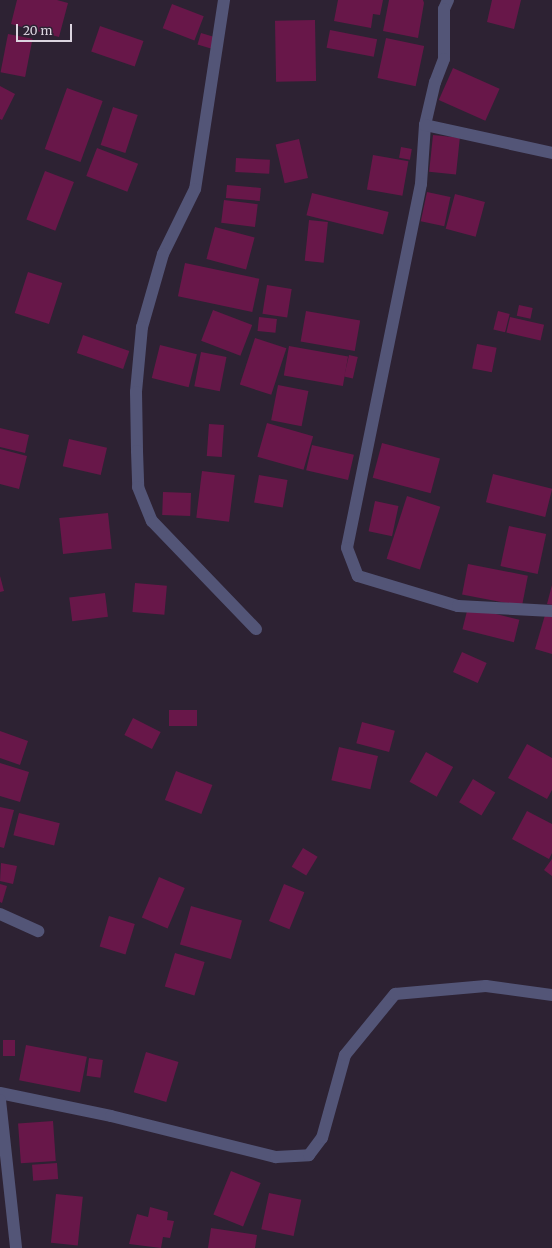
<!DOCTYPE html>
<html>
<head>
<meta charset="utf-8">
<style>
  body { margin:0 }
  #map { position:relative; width:552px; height:1248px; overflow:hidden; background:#2d2233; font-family:Merriweather,serif }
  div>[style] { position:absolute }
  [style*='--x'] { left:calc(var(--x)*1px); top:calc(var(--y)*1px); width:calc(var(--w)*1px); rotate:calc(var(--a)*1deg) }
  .building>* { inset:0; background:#681749; transform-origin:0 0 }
  .minor>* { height:12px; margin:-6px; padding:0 6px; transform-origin:6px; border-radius:6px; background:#535577 }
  span { translate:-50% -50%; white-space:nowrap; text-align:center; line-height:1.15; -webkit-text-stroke:3.5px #2d2233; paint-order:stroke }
  .scale { position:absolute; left:16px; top:24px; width:56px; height:18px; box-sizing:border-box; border:2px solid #dcd5e0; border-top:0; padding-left:5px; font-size:12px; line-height:14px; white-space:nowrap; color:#dcd5e0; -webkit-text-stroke:3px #2d2233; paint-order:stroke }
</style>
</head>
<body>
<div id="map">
  <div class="building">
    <div style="clip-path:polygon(17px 0,57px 0,68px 3px,59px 37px,11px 24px)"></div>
    <div style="clip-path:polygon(338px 0,383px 0,380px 15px,373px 14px,371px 28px,334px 21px)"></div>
    <div style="clip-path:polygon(389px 0,423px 0,424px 3px,418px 38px,383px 31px)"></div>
    <div style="clip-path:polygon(492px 0,521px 0,514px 29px,487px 22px)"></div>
    <div style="left:172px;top:4px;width:34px;height:26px;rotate:21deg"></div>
    <div style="left:315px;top:20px;width:61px;height:40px;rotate:89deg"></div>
    <div style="left:100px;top:26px;width:46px;height:27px;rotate:19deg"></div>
    <div style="left:330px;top:30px;width:48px;height:18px;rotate:11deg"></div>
    <div style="left:201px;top:33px;width:14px;height:12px;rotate:17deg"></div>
    <div style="left:8px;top:34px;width:25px;height:39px;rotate:11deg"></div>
    <div style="left:386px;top:38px;width:39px;height:41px;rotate:12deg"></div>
    <div style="left:453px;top:68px;width:51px;height:35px;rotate:24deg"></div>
    <div style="clip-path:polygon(0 86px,15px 94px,2px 120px,0 119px)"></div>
    <div style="left:67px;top:88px;width:38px;height:65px;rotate:20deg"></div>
    <div style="left:113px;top:107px;width:26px;height:40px;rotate:18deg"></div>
    <div style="left:433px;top:135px;width:27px;height:37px;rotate:6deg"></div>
    <div style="left:299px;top:139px;width:40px;height:24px;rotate:77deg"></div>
    <div style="left:401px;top:147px;width:11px;height:11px;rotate:10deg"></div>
    <div style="left:97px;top:148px;width:44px;height:30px;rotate:21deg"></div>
    <div style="left:373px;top:155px;width:36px;height:35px;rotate:10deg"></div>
    <div style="left:236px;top:158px;width:34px;height:14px;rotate:3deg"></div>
    <div style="left:45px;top:171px;width:31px;height:52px;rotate:21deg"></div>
    <div style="left:227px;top:185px;width:34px;height:13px;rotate:5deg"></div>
    <div style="left:427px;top:192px;width:24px;height:30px;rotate:12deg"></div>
    <div style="left:312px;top:193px;width:79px;height:23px;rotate:14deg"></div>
    <div style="left:455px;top:194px;width:31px;height:36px;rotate:15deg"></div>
    <div style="left:224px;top:200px;width:34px;height:23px;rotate:7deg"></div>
    <div style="left:309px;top:220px;width:19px;height:41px;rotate:6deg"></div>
    <div style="left:215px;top:227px;width:41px;height:33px;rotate:15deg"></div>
    <div style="left:185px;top:263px;width:76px;height:34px;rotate:12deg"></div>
    <div style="left:28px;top:272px;width:36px;height:43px;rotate:18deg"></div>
    <div style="left:267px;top:285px;width:25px;height:29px;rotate:9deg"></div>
    <div style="left:519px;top:305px;width:14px;height:11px;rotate:12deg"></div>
    <div style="left:213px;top:310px;width:42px;height:33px;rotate:21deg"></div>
    <div style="left:306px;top:311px;width:55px;height:31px;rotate:10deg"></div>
    <div style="left:498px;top:311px;width:12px;height:19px;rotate:14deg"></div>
    <div style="left:259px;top:317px;width:18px;height:14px;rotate:6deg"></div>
    <div style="left:510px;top:317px;width:35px;height:16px;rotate:13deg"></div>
    <div style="left:83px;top:335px;width:49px;height:19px;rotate:19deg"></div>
    <div style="left:255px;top:338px;width:33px;height:49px;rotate:18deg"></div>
    <div style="left:477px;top:344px;width:20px;height:25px;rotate:11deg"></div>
    <div style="left:160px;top:345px;width:38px;height:34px;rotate:14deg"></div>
    <div style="left:289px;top:346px;width:60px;height:30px;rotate:10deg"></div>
    <div style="left:201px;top:352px;width:26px;height:35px;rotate:11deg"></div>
    <div style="left:349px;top:355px;width:9px;height:22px;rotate:13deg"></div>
    <div style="left:278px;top:385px;width:31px;height:36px;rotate:11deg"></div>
    <div style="left:267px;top:423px;width:48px;height:35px;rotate:16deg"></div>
    <div style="left:209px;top:424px;width:15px;height:32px;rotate:4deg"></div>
    <div style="clip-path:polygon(0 428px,29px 435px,25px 453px,0 447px)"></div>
    <div style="left:69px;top:439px;width:39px;height:28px;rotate:13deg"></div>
    <div style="left:382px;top:443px;width:60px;height:36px;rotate:15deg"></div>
    <div style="left:312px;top:445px;width:43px;height:26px;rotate:13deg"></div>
    <div style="clip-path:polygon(0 449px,27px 456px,19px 489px,0 484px)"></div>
    <div style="left:202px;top:471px;width:33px;height:47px;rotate:7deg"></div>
    <div style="left:493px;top:474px;width:61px;height:29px;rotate:14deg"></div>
    <div style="left:259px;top:475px;width:29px;height:28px;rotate:10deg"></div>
    <div style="left:163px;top:492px;width:28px;height:23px;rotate:2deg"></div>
    <div style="left:407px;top:496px;width:35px;height:66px;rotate:18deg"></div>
    <div style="left:375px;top:501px;width:24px;height:31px;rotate:12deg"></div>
    <div style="left:108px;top:513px;width:36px;height:49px;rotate:84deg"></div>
    <div style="left:509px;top:526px;width:38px;height:41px;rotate:12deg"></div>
    <div style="left:468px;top:564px;width:61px;height:31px;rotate:11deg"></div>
    <div style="clip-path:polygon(0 576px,4px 591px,0 592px)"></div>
    <div style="left:135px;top:583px;width:32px;height:29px;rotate:5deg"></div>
    <div style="clip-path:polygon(552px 585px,552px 605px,547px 604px)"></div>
    <div style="left:105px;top:593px;width:24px;height:36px;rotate:83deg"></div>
    <div style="left:468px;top:607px;width:53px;height:23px;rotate:14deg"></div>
    <div style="clip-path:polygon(545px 615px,552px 617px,552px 654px,535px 649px)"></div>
    <div style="left:462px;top:652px;width:27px;height:22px;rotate:24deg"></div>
    <div style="left:169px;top:710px;width:28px;height:16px"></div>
    <div style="left:133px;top:718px;width:31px;height:19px;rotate:27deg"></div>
    <div style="left:362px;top:722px;width:34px;height:22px;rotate:15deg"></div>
    <div style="clip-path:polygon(0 731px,28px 741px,20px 765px,0 758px)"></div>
    <div style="clip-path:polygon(527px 744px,552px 758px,552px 790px,547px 799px,508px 778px)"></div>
    <div style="left:339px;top:747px;width:40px;height:34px;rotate:13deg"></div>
    <div style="left:426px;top:752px;width:31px;height:34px;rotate:29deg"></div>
    <div style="clip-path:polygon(0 763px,29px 772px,20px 802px,0 796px)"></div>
    <div style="left:176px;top:771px;width:39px;height:31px;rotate:21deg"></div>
    <div style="left:473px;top:779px;width:26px;height:27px;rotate:31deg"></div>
    <div style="clip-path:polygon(0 807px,14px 810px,4px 848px,0 847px)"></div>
    <div style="clip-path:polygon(527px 811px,552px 824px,552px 853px,549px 859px,512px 839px)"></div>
    <div style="left:19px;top:813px;width:42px;height:23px;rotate:14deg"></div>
    <div style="left:303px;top:848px;width:17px;height:22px;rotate:31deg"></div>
    <div style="clip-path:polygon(552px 859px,552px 876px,544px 870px)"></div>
    <div style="clip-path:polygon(1px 863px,17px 866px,13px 884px,0 881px)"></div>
    <div style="left:159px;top:877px;width:28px;height:44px;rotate:23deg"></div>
    <div style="clip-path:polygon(0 884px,7px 886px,2px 903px,0 902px)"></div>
    <div style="left:284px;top:884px;width:22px;height:40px;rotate:22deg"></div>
    <div style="left:191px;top:906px;width:53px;height:40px;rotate:16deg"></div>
    <div style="left:109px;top:916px;width:27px;height:32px;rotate:17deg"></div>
    <div style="left:175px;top:953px;width:31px;height:35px;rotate:17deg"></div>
    <div style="left:3px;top:1040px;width:12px;height:16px"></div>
    <div style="left:26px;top:1045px;width:62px;height:36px;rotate:11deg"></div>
    <div style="left:146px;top:1052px;width:34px;height:42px;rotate:17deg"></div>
    <div style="left:89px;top:1058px;width:14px;height:18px;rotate:8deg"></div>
    <div style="left:53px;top:1121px;width:40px;height:35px;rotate:86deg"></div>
    <div style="left:57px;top:1163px;width:16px;height:25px;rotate:86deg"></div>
    <div style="left:231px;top:1171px;width:32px;height:47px;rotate:22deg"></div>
    <div style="left:269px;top:1193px;width:33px;height:37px;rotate:12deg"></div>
    <div style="left:56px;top:1194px;width:27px;height:49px;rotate:6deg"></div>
    <div style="clip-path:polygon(150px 1207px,168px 1212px,167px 1220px,174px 1221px,170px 1238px,163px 1237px,161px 1248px,129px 1244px,137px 1214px,148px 1217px)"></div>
    <div style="clip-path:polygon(211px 1228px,257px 1235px,255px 1248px,208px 1248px)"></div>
  </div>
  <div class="minor">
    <div style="--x:224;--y:0;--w:191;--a:98.7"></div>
    <div style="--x:195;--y:189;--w:72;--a:116.2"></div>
    <div style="--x:163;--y:254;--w:76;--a:106"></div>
    <div style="--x:142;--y:327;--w:65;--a:95.3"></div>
    <div style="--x:136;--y:392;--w:59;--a:89"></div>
    <div style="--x:137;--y:451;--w:36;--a:88"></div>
    <div style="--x:138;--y:487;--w:37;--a:68"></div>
    <div style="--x:152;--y:521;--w:150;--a:46.1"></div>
    <div style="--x:448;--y:0;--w:10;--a:114"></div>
    <div style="--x:444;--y:9;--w:50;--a:90"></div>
    <div style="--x:444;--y:59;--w:25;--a:111"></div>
    <div style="--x:435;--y:82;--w:44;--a:103.1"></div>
    <div style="--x:425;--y:125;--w:59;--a:93.9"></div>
    <div style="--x:421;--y:184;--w:371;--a:101.5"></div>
    <div style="--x:347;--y:548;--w:30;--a:69"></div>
    <div style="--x:358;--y:576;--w:104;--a:16.7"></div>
    <div style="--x:458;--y:606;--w:94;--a:3"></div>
    <div style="--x:425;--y:125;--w:130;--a:12.4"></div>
    <div style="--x:0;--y:914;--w:42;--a:24.1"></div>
    <div style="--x:0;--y:1093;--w:113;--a:11.7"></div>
    <div style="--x:111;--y:1116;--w:170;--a:14"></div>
    <div style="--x:276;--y:1157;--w:33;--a:-3"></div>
    <div style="--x:309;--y:1155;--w:21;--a:-53"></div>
    <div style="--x:322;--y:1138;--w:86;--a:-74.5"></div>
    <div style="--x:345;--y:1055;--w:79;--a:-50.7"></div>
    <div style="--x:395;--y:994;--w:91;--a:-5"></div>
    <div style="--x:486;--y:986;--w:67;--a:7.8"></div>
    <div style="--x:0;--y:1100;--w:149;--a:83.8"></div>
  </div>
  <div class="scale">20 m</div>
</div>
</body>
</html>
